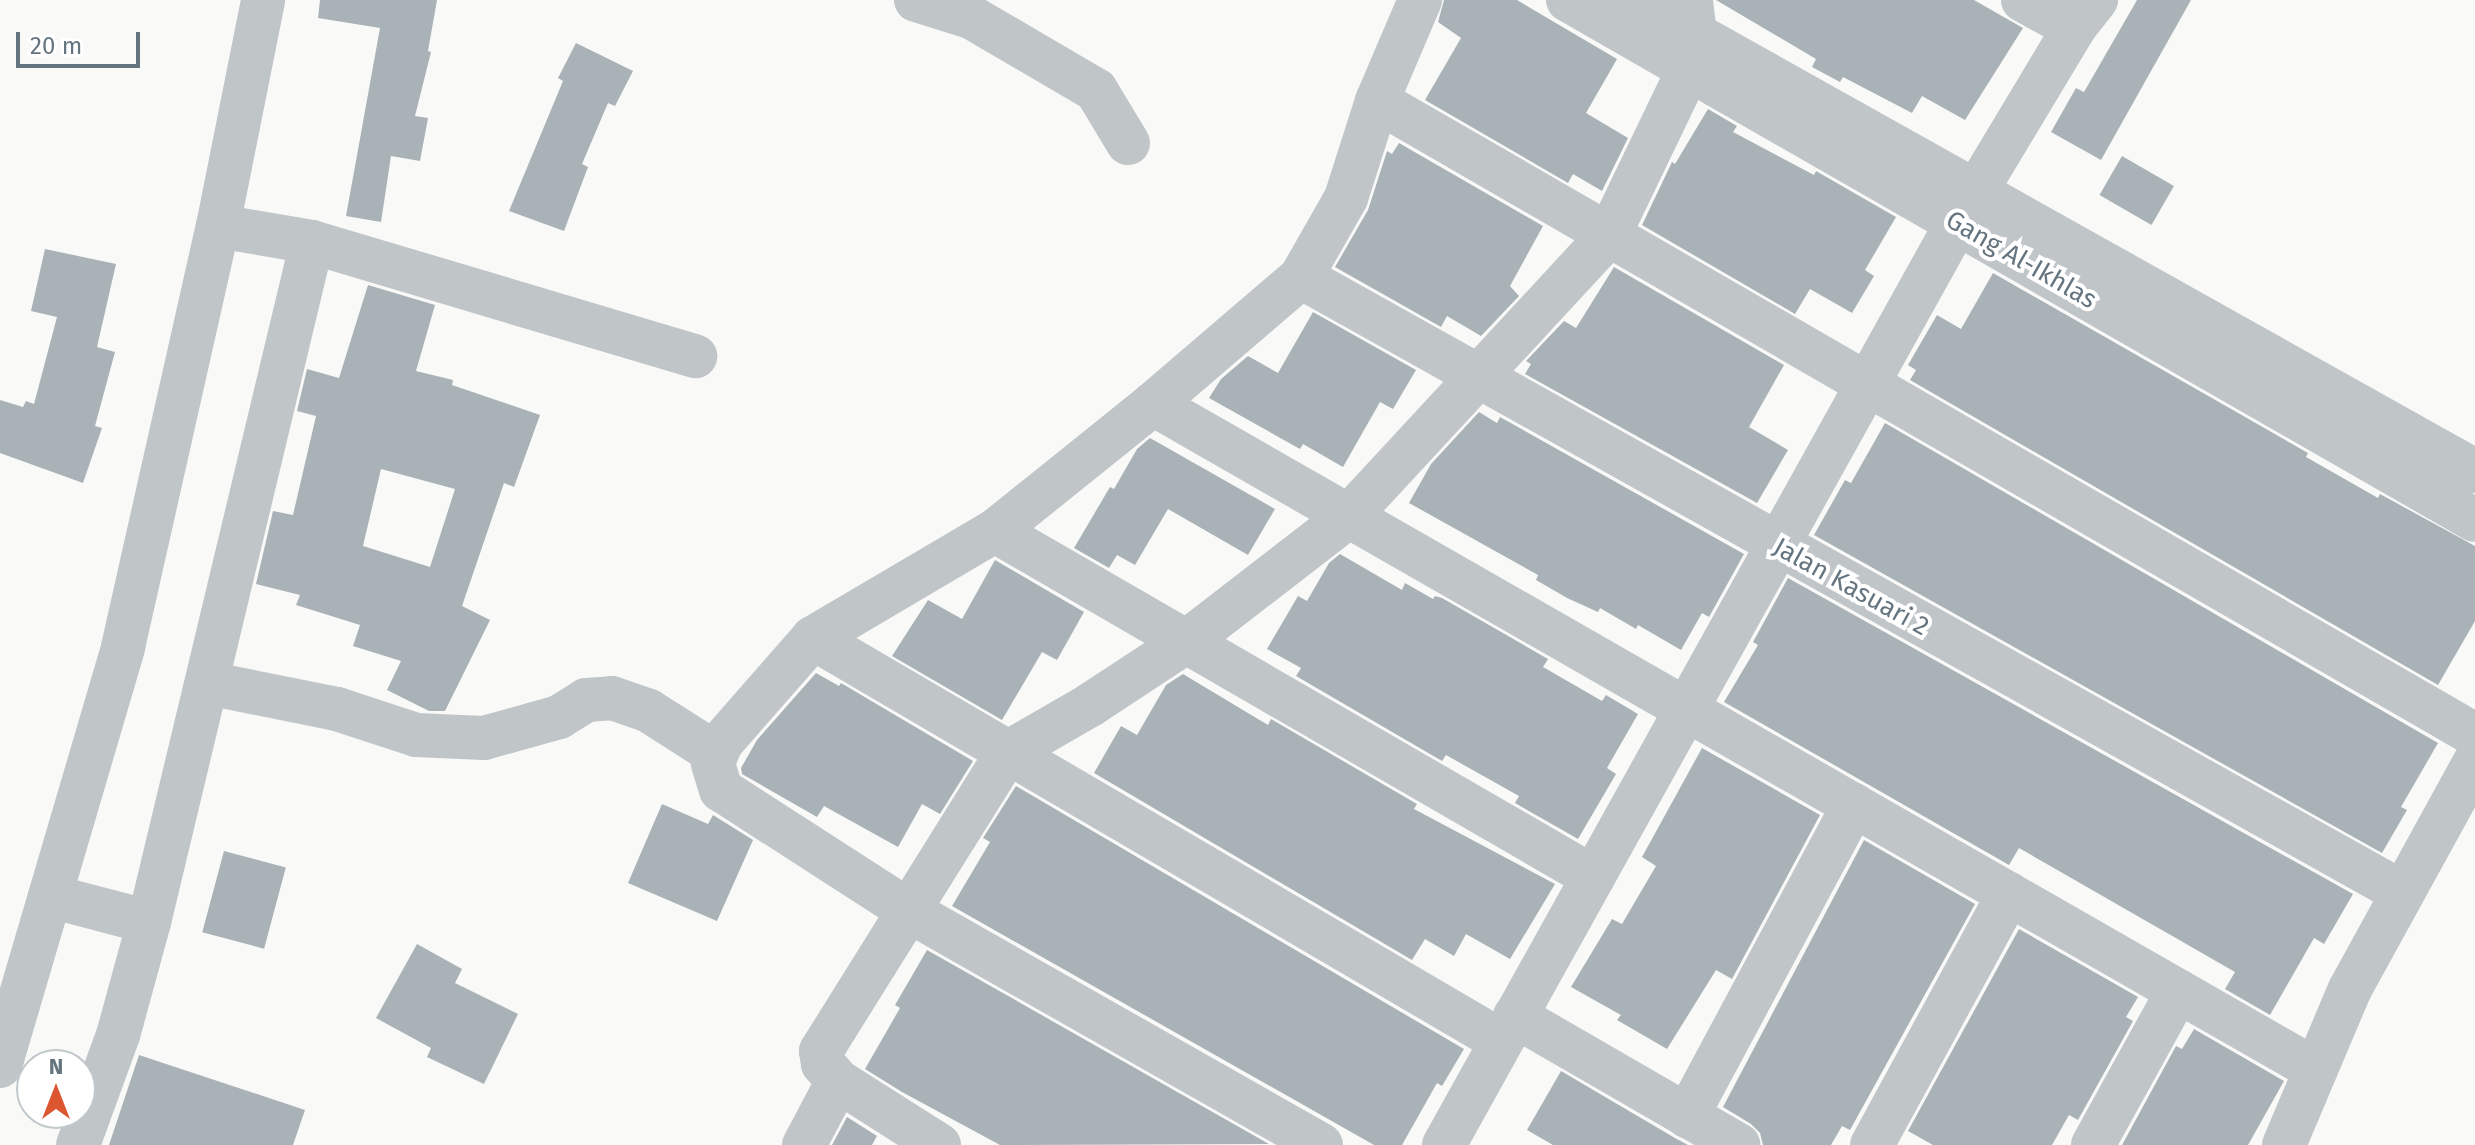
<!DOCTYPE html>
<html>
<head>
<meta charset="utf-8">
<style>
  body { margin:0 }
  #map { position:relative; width:2475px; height:1145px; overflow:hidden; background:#f9f9f7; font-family:"Fira Sans",sans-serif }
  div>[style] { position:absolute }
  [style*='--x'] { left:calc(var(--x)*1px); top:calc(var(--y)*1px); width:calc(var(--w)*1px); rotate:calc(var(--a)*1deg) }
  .building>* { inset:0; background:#a9b2b7; transform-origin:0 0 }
  .minor>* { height:44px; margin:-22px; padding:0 22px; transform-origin:22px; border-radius:22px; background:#c0c5c8 }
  span { translate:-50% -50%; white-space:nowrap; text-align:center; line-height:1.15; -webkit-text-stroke:8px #fff; paint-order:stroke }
  .street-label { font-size:26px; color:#657580 }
  .north { position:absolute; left:16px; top:1049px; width:80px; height:80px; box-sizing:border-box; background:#fff; border:2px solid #c1c8cc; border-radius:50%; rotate:0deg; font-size:22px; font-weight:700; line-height:32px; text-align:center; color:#657580 }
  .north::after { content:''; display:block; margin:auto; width:28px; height:36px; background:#dd5632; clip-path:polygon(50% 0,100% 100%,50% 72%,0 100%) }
  .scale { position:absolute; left:16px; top:32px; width:124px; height:36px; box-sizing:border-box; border:4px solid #657580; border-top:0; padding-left:10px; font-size:24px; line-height:28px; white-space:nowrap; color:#657580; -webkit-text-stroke:6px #fff; paint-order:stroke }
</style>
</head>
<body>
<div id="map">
  <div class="building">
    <div style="clip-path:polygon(320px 0,437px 0,428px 51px,431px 52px,415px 116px,428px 118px,420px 161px,391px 156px,381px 222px,346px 216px,380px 28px,318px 18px)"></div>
    <div style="clip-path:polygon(1444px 0,1517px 0,1617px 59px,1586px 113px,1628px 138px,1602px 191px,1573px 174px,1568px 183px,1425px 100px,1461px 38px,1438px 22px)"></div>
    <div style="clip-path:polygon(1716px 0,1974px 0,2023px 28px,1965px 120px,1922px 96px,1912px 113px,1843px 77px,1840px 82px,1812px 67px,1816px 59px)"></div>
    <div style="clip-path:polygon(2137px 0,2191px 0,2101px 160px,2051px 132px,2076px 88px,2084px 92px)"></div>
    <div style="clip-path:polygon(576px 43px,633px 71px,615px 106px,608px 103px,582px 164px,588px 167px,564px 231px,509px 211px,563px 81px,558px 78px)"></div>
    <div style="clip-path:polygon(1708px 109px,1737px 126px,1733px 132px,1814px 175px,1816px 171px,1896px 217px,1865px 270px,1874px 276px,1852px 313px,1810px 289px,1795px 314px,1642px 225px,1672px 162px,1675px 164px)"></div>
    <div style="clip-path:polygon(1399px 143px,1543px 226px,1510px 286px,1519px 296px,1481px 336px,1447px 316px,1441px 327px,1335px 267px,1368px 210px,1387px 151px,1392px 154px)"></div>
    <div style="left:2122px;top:156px;width:60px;height:45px;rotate:30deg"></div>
    <div style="clip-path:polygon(45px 249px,116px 264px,97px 347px,115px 352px,95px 426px,102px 428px,83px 483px,0 453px,0 400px,23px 407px,26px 401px,34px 404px,57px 317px,31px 311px)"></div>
    <div style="clip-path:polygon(1614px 267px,1784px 365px,1749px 427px,1788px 450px,1757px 503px,1525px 374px,1531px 364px,1526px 361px,1564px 321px,1576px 328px)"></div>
    <div style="clip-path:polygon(1993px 273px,2308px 453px,2306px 457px,2378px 498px,2380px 494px,2475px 546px,2475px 621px,2438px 685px,1910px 380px,1916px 370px,1908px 365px,1937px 315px,1961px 329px)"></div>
    <div style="clip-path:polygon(evenodd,368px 285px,435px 305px,416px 371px,453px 380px,452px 385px,540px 415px,514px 487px,504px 483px,462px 606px,490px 620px,445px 711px,429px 711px,387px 690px,401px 661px,353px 646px,360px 625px,296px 605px,300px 595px,256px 584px,273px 511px,293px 515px,316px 416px,297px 411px,307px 369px,339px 378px,368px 285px,381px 469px,455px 489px,430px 567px,363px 546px,381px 469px)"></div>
    <div style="clip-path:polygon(1313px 312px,1416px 370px,1393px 409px,1380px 402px,1343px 467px,1303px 444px,1300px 449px,1209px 398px,1221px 379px,1248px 356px,1278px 373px)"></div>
    <div style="clip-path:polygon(1479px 412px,1497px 423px,1500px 417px,1744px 554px,1709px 617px,1702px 613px,1681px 650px,1638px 625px,1636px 629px,1600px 608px,1598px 612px,1567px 598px,1536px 580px,1538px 575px,1409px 503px,1431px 464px)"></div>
    <div style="clip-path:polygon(1885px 423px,2438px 743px,2401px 807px,2407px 810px,2382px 853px,1814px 535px,1845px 480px,1851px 483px)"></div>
    <div style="clip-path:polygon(1150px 438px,1275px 509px,1248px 555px,1168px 509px,1135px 565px,1117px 555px,1109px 568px,1074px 548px,1110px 487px,1114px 489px,1137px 449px)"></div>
    <div style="clip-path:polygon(1340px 554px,1402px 590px,1405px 583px,1433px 599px,1435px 596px,1442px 598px,1548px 659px,1543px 667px,1602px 701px,1606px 695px,1638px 714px,1607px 768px,1616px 774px,1578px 839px,1515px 803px,1519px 796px,1446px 755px,1442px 761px,1296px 676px,1301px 668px,1267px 649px,1298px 596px,1307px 601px,1329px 563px)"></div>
    <div style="clip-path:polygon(995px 560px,1084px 612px,1057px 660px,1042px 652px,1002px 720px,892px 656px,928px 600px,962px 619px)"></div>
    <div style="clip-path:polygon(1788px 578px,2353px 894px,2324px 944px,2314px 938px,2270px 1015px,2225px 989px,2235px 972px,2019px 848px,2009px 865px,1724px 702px,1758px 645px,1753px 642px)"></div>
    <div style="clip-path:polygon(816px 673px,839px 686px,841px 683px,973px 761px,940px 814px,922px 804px,898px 847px,824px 806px,817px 817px,742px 774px,741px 768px,757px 740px)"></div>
    <div style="clip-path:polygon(1183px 674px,1268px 725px,1271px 719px,1417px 804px,1414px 809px,1555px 884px,1510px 959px,1466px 934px,1454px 956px,1425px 939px,1412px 960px,1094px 773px,1121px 726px,1137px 735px,1166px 685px)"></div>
    <div style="clip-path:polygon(1702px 748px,1820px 815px,1732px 979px,1716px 970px,1667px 1049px,1617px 1020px,1621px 1015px,1571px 987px,1612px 919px,1622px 924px,1656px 866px,1642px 857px)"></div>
    <div style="clip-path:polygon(1016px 786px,1464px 1049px,1442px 1086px,1437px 1083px,1402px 1145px,1374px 1145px,952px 906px,990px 842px,983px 838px)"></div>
    <div style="clip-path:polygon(662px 804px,708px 824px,713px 815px,753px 840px,717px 921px,628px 883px)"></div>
    <div style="clip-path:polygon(1864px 840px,1975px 904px,1850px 1130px,1842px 1126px,1831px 1145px,1763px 1145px,1760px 1133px,1751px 1124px,1723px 1107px)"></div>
    <div style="left:224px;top:851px;width:64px;height:84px;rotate:15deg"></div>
    <div style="clip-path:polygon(2019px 929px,2138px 997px,2126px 1017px,2133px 1021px,2078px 1120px,2069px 1115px,2052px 1145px,1933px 1145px,1908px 1131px)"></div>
    <div style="clip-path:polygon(417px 944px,462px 969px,455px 983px,518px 1014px,484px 1084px,427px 1057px,431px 1048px,376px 1018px)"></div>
    <div style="clip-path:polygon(927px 950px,1269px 1144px,1000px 1145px,902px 1092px,865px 1069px,900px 1008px,895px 1005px)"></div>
    <div style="clip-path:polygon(2194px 1029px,2284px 1081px,2248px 1145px,2122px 1145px,2176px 1046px,2182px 1049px)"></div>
    <div style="clip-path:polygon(139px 1055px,305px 1110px,293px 1145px,109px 1145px)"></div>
    <div style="clip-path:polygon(1561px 1071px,1675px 1138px,1688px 1145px,1553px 1145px,1527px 1130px)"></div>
    <div style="clip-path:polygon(847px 1117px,877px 1136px,872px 1145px,832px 1145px)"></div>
  </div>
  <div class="minor">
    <div style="--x:916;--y:0;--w:58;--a:17.2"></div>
    <div style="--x:971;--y:17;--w:145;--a:30.3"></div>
    <div style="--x:1096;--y:90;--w:62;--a:58.9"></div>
    <div style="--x:1568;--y:0;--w:1045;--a:29.83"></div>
    <div style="--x:1634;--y:0;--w:964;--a:29.25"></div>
    <div style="--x:2023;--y:0;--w:58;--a:28.8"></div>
    <div style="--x:1377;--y:101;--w:1268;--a:30"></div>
    <div style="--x:218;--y:226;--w:95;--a:9.7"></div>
    <div style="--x:312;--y:242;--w:400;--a:16.6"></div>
    <div style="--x:1301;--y:277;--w:1262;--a:29.2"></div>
    <div style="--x:1153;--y:404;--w:1338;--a:29.8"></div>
    <div style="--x:995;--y:531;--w:691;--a:30.05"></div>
    <div style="--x:813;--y:638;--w:797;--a:30.36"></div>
    <div style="--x:207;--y:683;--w:133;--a:11.3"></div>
    <div style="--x:337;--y:709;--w:83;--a:18.2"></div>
    <div style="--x:416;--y:735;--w:68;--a:2.5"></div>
    <div style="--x:484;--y:738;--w:78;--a:-15.6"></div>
    <div style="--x:559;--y:717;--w:32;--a:-32"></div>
    <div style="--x:586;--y:700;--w:26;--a:-4"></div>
    <div style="--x:612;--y:698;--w:39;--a:19"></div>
    <div style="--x:649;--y:711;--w:78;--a:32.5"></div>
    <div style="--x:50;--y:896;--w:102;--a:14.7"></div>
    <div style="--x:149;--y:922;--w:117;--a:105.3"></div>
    <div style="--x:118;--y:1035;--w:117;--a:110"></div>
    <div style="--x:149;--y:922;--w:699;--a:-76.52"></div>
    <div style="--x:1515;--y:1016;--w:258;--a:30"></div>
    <div style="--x:0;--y:1066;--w:437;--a:-73.6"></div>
    <div style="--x:123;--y:647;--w:432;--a:-77.3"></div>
    <div style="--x:218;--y:226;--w:230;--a:-78.7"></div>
    <div style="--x:1687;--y:1116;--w:353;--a:-61.8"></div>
    <div style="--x:804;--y:1145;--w:72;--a:-62"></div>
    <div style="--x:939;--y:1145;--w:120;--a:-147.6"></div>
    <div style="--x:838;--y:1081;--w:23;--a:-131"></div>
    <div style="--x:823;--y:1064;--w:13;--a:-99"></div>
    <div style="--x:821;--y:1051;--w:351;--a:-58"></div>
    <div style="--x:1007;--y:753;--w:96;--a:-30"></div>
    <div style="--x:1090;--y:705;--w:115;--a:-33.3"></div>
    <div style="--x:1186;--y:642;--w:206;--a:-37.7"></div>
    <div style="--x:1349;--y:516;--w:383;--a:-47.2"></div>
    <div style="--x:1609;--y:235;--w:184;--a:-64.3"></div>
    <div style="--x:1689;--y:69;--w:36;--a:-80"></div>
    <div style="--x:1695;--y:34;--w:34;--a:-97"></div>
    <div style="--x:1321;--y:1145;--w:477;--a:-150.4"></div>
    <div style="--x:906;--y:909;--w:220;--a:-147.2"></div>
    <div style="--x:721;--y:790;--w:28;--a:-107"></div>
    <div style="--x:713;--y:763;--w:22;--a:-68"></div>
    <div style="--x:721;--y:743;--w:140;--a:-48.8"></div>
    <div style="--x:813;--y:638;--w:211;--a:-30.5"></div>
    <div style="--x:995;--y:531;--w:203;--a:-38.8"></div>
    <div style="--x:1153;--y:404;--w:195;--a:-40.6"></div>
    <div style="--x:1301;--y:277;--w:91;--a:-60.3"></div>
    <div style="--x:1346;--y:198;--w:102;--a:-72.3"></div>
    <div style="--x:1377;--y:101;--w:110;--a:-66.9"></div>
    <div style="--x:1444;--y:1145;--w:1055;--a:-60.91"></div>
    <div style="--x:1957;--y:223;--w:227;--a:-59"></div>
    <div style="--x:2074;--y:28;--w:36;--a:-52"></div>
    <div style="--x:1872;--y:1145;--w:286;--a:-61.4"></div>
    <div style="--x:2093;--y:1145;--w:176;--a:-61.1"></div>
    <div style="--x:2284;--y:1145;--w:169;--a:-67.1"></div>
    <div style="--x:2350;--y:989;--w:259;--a:-61.2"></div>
  </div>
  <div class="street-label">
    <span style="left:2021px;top:260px;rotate:30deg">Gang Al-Ikhlas</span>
    <span style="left:1851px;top:587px;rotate:29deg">Jalan Kasuari 2</span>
  </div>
  <div class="north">N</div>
  <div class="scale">20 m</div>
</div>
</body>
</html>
